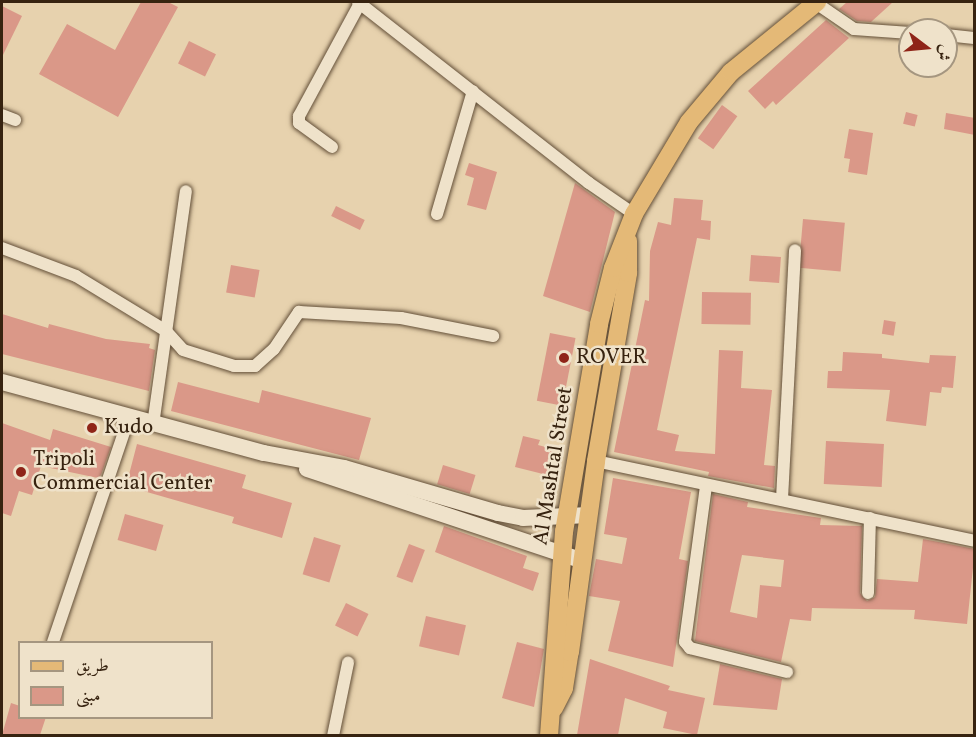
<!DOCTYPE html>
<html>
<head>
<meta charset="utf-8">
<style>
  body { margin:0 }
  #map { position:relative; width:976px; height:737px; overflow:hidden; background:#e7d2ae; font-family:Vollkorn,Amiri,serif }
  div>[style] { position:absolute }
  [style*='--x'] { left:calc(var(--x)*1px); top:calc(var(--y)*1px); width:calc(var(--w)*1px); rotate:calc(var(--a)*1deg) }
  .building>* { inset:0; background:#da9888; transform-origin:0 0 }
  .roads { filter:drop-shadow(0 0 2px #634f38) drop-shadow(0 0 2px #634f38) }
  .minor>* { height:12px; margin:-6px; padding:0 6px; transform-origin:6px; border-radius:6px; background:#efe2ca }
  .secondary>* { height:16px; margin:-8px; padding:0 8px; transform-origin:8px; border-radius:8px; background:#efe2ca }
  .primary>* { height:18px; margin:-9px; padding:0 9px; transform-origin:9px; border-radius:9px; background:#e4b977 }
  .dots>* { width:16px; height:16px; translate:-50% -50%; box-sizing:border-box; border:3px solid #efe2ca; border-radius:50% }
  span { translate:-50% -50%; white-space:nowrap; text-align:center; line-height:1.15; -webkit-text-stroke:5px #efe2ca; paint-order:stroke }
  .poi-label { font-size:21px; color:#372310 }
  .left { translate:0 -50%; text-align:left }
  .street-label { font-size:21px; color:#372310 }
  .frame { position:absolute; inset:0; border:3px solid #372310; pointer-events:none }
  .legend { position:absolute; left:18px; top:641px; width:195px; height:78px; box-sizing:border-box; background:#efe2ca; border:2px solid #a59680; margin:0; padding:8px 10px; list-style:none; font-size:18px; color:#372310 }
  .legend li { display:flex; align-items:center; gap:12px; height:30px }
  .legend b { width:30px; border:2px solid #a59680 }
  .north { position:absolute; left:898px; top:18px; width:60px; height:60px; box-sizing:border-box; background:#efe2ca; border:2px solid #a59680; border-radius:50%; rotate:106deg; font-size:16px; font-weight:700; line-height:24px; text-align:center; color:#372310 }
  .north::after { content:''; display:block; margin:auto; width:21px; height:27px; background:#8f2418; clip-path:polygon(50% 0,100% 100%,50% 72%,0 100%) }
</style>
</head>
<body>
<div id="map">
  <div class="building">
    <div style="clip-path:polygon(141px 2px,168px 2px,178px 7px,118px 117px,39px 74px,67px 24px,115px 50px)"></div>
    <div style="clip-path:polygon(847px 2px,893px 2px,871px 22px,857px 21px,839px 9px)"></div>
    <div style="clip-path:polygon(2px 6px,22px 16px,2px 57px)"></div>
    <div style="clip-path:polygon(826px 20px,849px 38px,776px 105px,773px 101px,765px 109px,748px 91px)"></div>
    <div style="left:189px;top:41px;width:30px;height:25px;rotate:26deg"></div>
    <div style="left:722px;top:105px;width:19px;height:41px;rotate:36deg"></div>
    <div style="left:906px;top:112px;width:12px;height:12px;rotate:14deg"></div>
    <div style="clip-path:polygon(946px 113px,975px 118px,975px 135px,944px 129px)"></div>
    <div style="clip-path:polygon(849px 129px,873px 133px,867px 175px,848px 172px,850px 159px,844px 158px)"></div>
    <div style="clip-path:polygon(469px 163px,497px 172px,486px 210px,467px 205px,474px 178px,465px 175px)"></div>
    <div style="clip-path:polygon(575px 183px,615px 212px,590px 312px,543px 296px)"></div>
    <div style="clip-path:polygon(674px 198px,703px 200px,701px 220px,711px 221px,710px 240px,697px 238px,657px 430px,679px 435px,675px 451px,715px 454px,719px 350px,743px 351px,741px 388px,772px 390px,764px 465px,775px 466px,774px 488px,708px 476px,709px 472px,614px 452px,645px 300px,649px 301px,650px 251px,658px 222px,671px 225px)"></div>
    <div style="left:336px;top:206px;width:32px;height:11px;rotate:26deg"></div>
    <div style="left:803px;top:219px;width:42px;height:49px;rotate:5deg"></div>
    <div style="left:751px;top:255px;width:30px;height:26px;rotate:4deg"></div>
    <div style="left:231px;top:265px;width:29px;height:28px;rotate:10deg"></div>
    <div style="left:702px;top:292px;width:49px;height:32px;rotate:1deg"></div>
    <div style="clip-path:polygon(2px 314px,48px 328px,49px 324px,106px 339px,150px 344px,149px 348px,155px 350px,149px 391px,2px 354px)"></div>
    <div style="left:884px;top:320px;width:12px;height:14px;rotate:9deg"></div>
    <div style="left:550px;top:333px;width:26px;height:69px;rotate:11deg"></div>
    <div style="clip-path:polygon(843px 352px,882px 354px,882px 358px,929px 363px,930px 355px,956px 356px,953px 388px,942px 387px,941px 393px,930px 392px,926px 426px,886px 421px,890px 390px,827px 388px,828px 371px,842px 371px)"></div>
    <div style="clip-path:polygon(178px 382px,259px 403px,262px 390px,371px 418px,359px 460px,171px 411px)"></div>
    <div style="clip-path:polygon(2px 423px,50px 440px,53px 429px,111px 447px,101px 475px,98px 478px,41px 466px,32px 495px,19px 491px,11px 516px,2px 513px)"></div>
    <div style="clip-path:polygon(523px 436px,540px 440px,538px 445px,553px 449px,547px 475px,515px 467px)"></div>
    <div style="left:826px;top:441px;width:58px;height:43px;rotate:3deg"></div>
    <div style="clip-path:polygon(137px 444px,246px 475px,242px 488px,292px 503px,282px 538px,232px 523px,234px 517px,126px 486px)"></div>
    <div style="left:443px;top:465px;width:34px;height:20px;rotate:17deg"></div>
    <div style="clip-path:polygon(613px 478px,691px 492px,679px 559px,688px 561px,673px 667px,608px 651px,620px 601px,589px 596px,596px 559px,622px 564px,627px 538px,604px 534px)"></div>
    <div style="clip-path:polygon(evenodd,713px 494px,748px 502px,747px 507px,821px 518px,820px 525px,862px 526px,860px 593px,867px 601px,875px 597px,877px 579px,918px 582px,923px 539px,975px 549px,967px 624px,914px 619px,915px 610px,812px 608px,811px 621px,790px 619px,781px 662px,695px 641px,713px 494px,742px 555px,784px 560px,781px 587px,760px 585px,757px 618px,730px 612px,742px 555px)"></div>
    <div style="left:125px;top:514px;width:40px;height:27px;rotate:16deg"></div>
    <div style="clip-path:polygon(444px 526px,527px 556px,523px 568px,539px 573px,533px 591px,435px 552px)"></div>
    <div style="left:314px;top:537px;width:28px;height:39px;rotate:17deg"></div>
    <div style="left:409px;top:544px;width:17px;height:35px;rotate:21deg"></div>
    <div style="left:346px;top:603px;width:25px;height:25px;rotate:26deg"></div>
    <div style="left:426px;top:616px;width:41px;height:31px;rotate:13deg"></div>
    <div style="clip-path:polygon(517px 642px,544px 649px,534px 707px,502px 698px)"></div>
    <div style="clip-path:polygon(590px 659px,670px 686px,668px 690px,705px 698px,697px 735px,663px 728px,667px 712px,625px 698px,618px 735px,577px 735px)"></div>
    <div style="clip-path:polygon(720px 664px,782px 679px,777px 710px,713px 705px)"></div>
    <div style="clip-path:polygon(11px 703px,20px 706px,20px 717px,46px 717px,40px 735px,2px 735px)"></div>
  </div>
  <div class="roads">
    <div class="minor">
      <div style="--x:358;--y:2;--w:293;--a:38.1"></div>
      <div style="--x:589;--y:183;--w:55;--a:34.6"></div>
      <div style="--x:816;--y:3;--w:46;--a:34.4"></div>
      <div style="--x:854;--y:29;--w:56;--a:4.1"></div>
      <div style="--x:946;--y:35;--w:28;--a:6"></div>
      <div style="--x:2;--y:115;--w:14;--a:21"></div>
      <div style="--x:332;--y:147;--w:41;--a:-144"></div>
      <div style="--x:299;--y:123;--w:7;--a:-90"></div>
      <div style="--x:299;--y:116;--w:128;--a:-61.6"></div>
      <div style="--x:437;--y:214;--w:128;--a:-73.7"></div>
      <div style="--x:2;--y:248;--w:79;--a:20.7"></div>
      <div style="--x:76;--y:276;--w:105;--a:31.4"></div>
      <div style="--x:166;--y:331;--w:25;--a:48"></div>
      <div style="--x:183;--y:350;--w:53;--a:17.4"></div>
      <div style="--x:234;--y:366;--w:21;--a:0"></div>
      <div style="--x:255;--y:366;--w:25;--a:-42"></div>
      <div style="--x:274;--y:349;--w:45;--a:-56"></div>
      <div style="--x:299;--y:312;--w:102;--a:3.4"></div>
      <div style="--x:401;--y:318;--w:94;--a:11.1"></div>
      <div style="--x:153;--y:425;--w:236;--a:-82"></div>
      <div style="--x:596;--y:461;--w:386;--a:11.9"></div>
      <div style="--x:706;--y:486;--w:157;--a:97.7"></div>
      <div style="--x:685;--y:642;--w:8;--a:50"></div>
      <div style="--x:690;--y:648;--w:100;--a:13.9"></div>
      <div style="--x:782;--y:499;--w:249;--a:-87"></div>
      <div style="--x:868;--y:593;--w:75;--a:-88.5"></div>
      <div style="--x:53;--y:642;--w:237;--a:-71.3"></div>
      <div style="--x:333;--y:736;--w:75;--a:-78.4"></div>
    </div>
    <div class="secondary">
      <div style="--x:2;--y:382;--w:271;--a:15.2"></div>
      <div style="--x:264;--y:453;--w:81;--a:10.6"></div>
      <div style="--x:344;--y:468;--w:160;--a:16.3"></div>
      <div style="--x:498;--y:513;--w:25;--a:11"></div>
      <div style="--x:523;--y:518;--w:66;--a:-2.6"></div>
      <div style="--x:307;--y:469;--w:291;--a:18.4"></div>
    </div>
    <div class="primary">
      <div style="--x:554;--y:708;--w:22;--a:-63"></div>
      <div style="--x:564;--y:688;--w:36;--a:-81"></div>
      <div style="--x:570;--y:652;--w:193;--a:-82.2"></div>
      <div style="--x:596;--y:461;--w:191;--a:-80.3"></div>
      <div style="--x:628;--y:273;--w:32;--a:-90"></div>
      <div style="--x:549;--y:736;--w:205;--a:-85.8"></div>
      <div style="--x:564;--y:532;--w:211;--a:-80.4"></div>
      <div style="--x:599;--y:324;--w:58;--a:-76"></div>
      <div style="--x:613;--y:268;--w:58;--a:-68.7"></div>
      <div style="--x:634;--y:214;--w:107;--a:-59.1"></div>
      <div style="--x:689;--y:122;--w:65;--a:-50"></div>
      <div style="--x:731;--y:72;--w:111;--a:-39.1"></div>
    </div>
  </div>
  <div class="dots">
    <div style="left:564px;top:358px;background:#8f2418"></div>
    <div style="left:92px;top:428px;background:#8f2418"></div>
    <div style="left:21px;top:472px;background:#8f2418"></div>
  </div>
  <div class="poi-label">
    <span class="left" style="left:576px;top:358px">ROVER</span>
    <span class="left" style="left:104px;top:428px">Kudo</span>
    <span class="left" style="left:33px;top:472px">Tripoli<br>Commercial Center</span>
  </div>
  <div class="street-label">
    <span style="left:554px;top:466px;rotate:-81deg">Al Mashtal Street</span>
  </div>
  <div class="frame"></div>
  <ul class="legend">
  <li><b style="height:8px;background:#e4b977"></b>طريق</li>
  <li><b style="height:16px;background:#da9888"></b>مبنى</li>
  </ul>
  <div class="north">ش</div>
</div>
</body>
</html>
